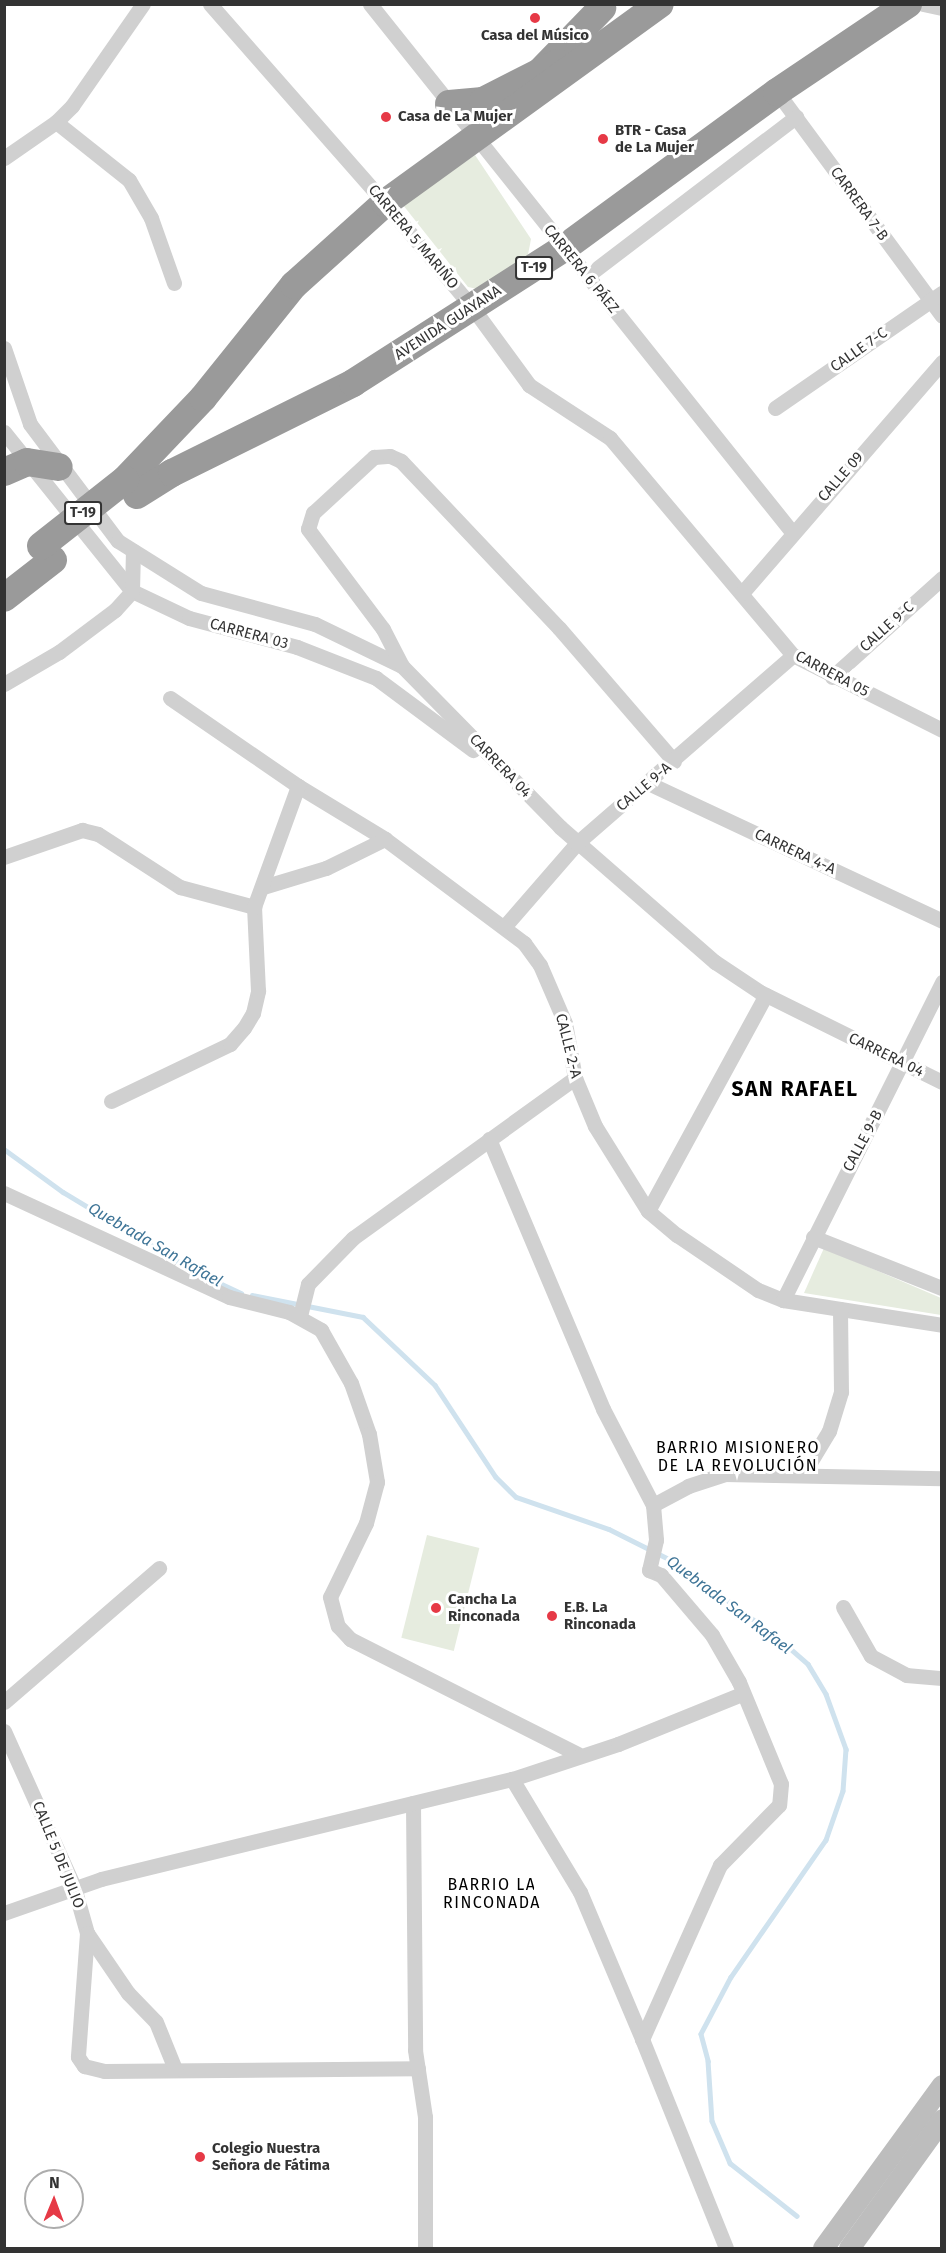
<!DOCTYPE html>
<html>
<head>
<meta charset="utf-8">
<style>
  body { margin:0 }
  #map { position:relative; width:946px; height:2253px; overflow:hidden; background:#fff; font-family:"Fira Sans",sans-serif }
  div>[style] { position:absolute }
  [style*='--x'] { left:calc(var(--x)*1px); top:calc(var(--y)*1px); width:calc(var(--w)*1px); rotate:calc(var(--a)*1deg) }
  .green>* { inset:0; background:#e6ecdf; transform-origin:0 0 }
  .stream>* { height:4.5px; margin:-2.25px; padding:0 2.25px; transform-origin:2.25px; border-radius:2.25px; background:#cfe2ee }
  .street>* { height:15px; margin:-7.5px; padding:0 7.5px; transform-origin:7.5px; border-radius:7.5px; background:#d0d0d0 }
  .secondary>* { height:21px; margin:-10.5px; padding:0 10.5px; transform-origin:10.5px; border-radius:10.5px; background:#bdbdbd }
  .highway>* { height:28px; margin:-14px; padding:0 14px; transform-origin:14px; border-radius:14px; background:#9a9a9a }
  .highway-bridge>* { height:28px; margin:-14px; padding:0 14px; transform-origin:14px; border-radius:14px; background:#9a9a9a }
  .dots>* { width:16px; height:16px; translate:-50% -50%; box-sizing:border-box; border:3px solid #fff; border-radius:50% }
  span { translate:-50% -50%; white-space:nowrap; text-align:center; line-height:1.15; -webkit-text-stroke:6px #fff; paint-order:stroke }
  .shield-label span { padding:2px 4px; background:#fff; border:2px solid; border-radius:4px; -webkit-text-stroke-width:0 }
  .shield-label { font-size:14px; color:#333; font-weight:700 }
  .poi-label { font-size:15px; color:#333; font-weight:700 }
  .left { translate:0 -50%; text-align:left }
  .street-label { font-size:15px; color:#333 }
  .water-label { font-size:16px; color:#3f7597; font-style:italic }
  .neighbourhood-label { font-size:16px; color:#000; letter-spacing:1.5px }
  .district-label { font-size:21px; color:#000; font-weight:700; letter-spacing:1.5px }
  .frame { position:absolute; inset:0; border:6px solid #333; pointer-events:none }
  .north { position:absolute; left:24px; top:2169px; width:60px; height:60px; box-sizing:border-box; background:#fff; border:2px solid #adadad; border-radius:50%; rotate:1deg; font-size:16px; font-weight:700; line-height:24px; text-align:center; color:#333 }
  .north::after { content:''; display:block; margin:auto; width:21px; height:27px; background:#e63946; clip-path:polygon(50% 0,100% 100%,50% 72%,0 100%) }
</style>
</head>
<body>
<div id="map">
  <div class="green">
    <div style="clip-path:polygon(475px 155px,531px 239px,527px 260px,482px 290px,468px 287px,403px 205px)"></div>
    <div style="clip-path:polygon(824px 1248px,941px 1298px,941px 1315px,804px 1293px)"></div>
    <div style="left:427px;top:1535px;width:54px;height:106px;rotate:14deg"></div>
  </div>
  <div class="stream">
    <div style="--x:4;--y:1149;--w:73;--a:36.1"></div>
    <div style="--x:63;--y:1192;--w:153;--a:31.1"></div>
    <div style="--x:194;--y:1271;--w:52;--a:25.1"></div>
    <div style="--x:252;--y:1295;--w:113;--a:11.2"></div>
    <div style="--x:363;--y:1317;--w:99;--a:43.4"></div>
    <div style="--x:435;--y:1385;--w:110;--a:56.5"></div>
    <div style="--x:496;--y:1477;--w:28;--a:45"></div>
    <div style="--x:516;--y:1497;--w:98;--a:19"></div>
    <div style="--x:609;--y:1529;--w:76;--a:26.6"></div>
    <div style="--x:677;--y:1563;--w:124;--a:36.5"></div>
    <div style="--x:777;--y:1637;--w:41;--a:41.1"></div>
    <div style="--x:808;--y:1664;--w:35;--a:59"></div>
    <div style="--x:826;--y:1694;--w:59;--a:70"></div>
    <div style="--x:846;--y:1749;--w:42;--a:94.1"></div>
    <div style="--x:843;--y:1791;--w:52;--a:109.1"></div>
    <div style="--x:826;--y:1840;--w:167;--a:124.7"></div>
    <div style="--x:731;--y:1977;--w:64;--a:117.8"></div>
    <div style="--x:701;--y:2034;--w:28;--a:75"></div>
    <div style="--x:708;--y:2061;--w:60;--a:86.2"></div>
    <div style="--x:712;--y:2121;--w:46;--a:66.8"></div>
    <div style="--x:730;--y:2163;--w:85;--a:38.3"></div>
  </div>
  <div class="street">
    <div style="--x:210;--y:4;--w:265;--a:48.7"></div>
    <div style="--x:385;--y:203;--w:136;--a:50.1"></div>
    <div style="--x:472;--y:307;--w:97;--a:53.8"></div>
    <div style="--x:529;--y:385;--w:97;--a:33.2"></div>
    <div style="--x:610;--y:438;--w:284;--a:49.9"></div>
    <div style="--x:793;--y:655;--w:167;--a:26.7"></div>
    <div style="--x:370;--y:4;--w:676;--a:51.37"></div>
    <div style="--x:923;--y:4;--w:19;--a:12"></div>
    <div style="--x:777;--y:92;--w:278;--a:53.6"></div>
    <div style="--x:56;--y:122;--w:93;--a:38.5"></div>
    <div style="--x:129;--y:180;--w:44;--a:59.9"></div>
    <div style="--x:151;--y:218;--w:69;--a:70.5"></div>
    <div style="--x:4;--y:158;--w:63;--a:-34.7"></div>
    <div style="--x:56;--y:122;--w:23;--a:-45"></div>
    <div style="--x:72;--y:106;--w:124;--a:-55.2"></div>
    <div style="--x:587;--y:276;--w:263;--a:-37.3"></div>
    <div style="--x:4;--y:348;--w:80;--a:71.1"></div>
    <div style="--x:30;--y:424;--w:146;--a:53.1"></div>
    <div style="--x:118;--y:541;--w:98;--a:32.1"></div>
    <div style="--x:201;--y:593;--w:118;--a:15.2"></div>
    <div style="--x:315;--y:624;--w:97;--a:25.8"></div>
    <div style="--x:402;--y:666;--w:226;--a:45.5"></div>
    <div style="--x:560;--y:827;--w:206;--a:41.1"></div>
    <div style="--x:715;--y:962;--w:54;--a:33.7"></div>
    <div style="--x:760;--y:992;--w:203;--a:26.3"></div>
    <div style="--x:775;--y:408;--w:203;--a:-34.6"></div>
    <div style="--x:4;--y:432;--w:204;--a:51.2"></div>
    <div style="--x:132;--y:591;--w:63;--a:25.3"></div>
    <div style="--x:189;--y:618;--w:112;--a:15"></div>
    <div style="--x:297;--y:647;--w:85;--a:21.4"></div>
    <div style="--x:376;--y:678;--w:121;--a:36.6"></div>
    <div style="--x:742;--y:593;--w:306;--a:-49.1"></div>
    <div style="--x:402;--y:666;--w:42;--a:-117.2"></div>
    <div style="--x:383;--y:629;--w:125;--a:-126.9"></div>
    <div style="--x:308;--y:529;--w:17;--a:-73"></div>
    <div style="--x:313;--y:513;--w:83;--a:-42.6"></div>
    <div style="--x:374;--y:457;--w:16;--a:-4"></div>
    <div style="--x:390;--y:456;--w:12;--a:24"></div>
    <div style="--x:401;--y:461;--w:230;--a:46.6"></div>
    <div style="--x:559;--y:628;--w:176;--a:49.2"></div>
    <div style="--x:832;--y:677;--w:148;--a:-42"></div>
    <div style="--x:4;--y:684;--w:64;--a:-30.2"></div>
    <div style="--x:59;--y:652;--w:70;--a:-36.9"></div>
    <div style="--x:115;--y:610;--w:25;--a:-48"></div>
    <div style="--x:132;--y:591;--w:40;--a:-88.6"></div>
    <div style="--x:170;--y:698;--w:155;--a:34.5"></div>
    <div style="--x:298;--y:786;--w:102;--a:31.3"></div>
    <div style="--x:385;--y:839;--w:174;--a:36.8"></div>
    <div style="--x:524;--y:943;--w:27;--a:54"></div>
    <div style="--x:540;--y:965;--w:63;--a:66.7"></div>
    <div style="--x:565;--y:1023;--w:56;--a:79.7"></div>
    <div style="--x:575;--y:1078;--w:52;--a:67.4"></div>
    <div style="--x:595;--y:1126;--w:100;--a:58.1"></div>
    <div style="--x:648;--y:1211;--w:38;--a:40"></div>
    <div style="--x:677;--y:1235;--w:98;--a:34.2"></div>
    <div style="--x:758;--y:1290;--w:27;--a:22"></div>
    <div style="--x:783;--y:1300;--w:161;--a:8.9"></div>
    <div style="--x:648;--y:783;--w:325;--a:25.1"></div>
    <div style="--x:4;--y:857;--w:83;--a:-19.1"></div>
    <div style="--x:82;--y:830;--w:16;--a:14"></div>
    <div style="--x:98;--y:834;--w:98;--a:32.9"></div>
    <div style="--x:180;--y:887;--w:77;--a:15.1"></div>
    <div style="--x:263;--y:887;--w:66;--a:-16.8"></div>
    <div style="--x:326;--y:868;--w:66;--a:-26.2"></div>
    <div style="--x:504;--y:927;--w:111;--a:-49"></div>
    <div style="--x:577;--y:843;--w:286;--a:-41"></div>
    <div style="--x:111;--y:1101;--w:132;--a:-25.6"></div>
    <div style="--x:230;--y:1044;--w:21;--a:-49"></div>
    <div style="--x:244;--y:1028;--w:17;--a:-59"></div>
    <div style="--x:253;--y:1013;--w:23;--a:-77"></div>
    <div style="--x:258;--y:991;--w:84;--a:-92.7"></div>
    <div style="--x:254;--y:907;--w:129;--a:-70"></div>
    <div style="--x:489;--y:1139;--w:293;--a:67.1"></div>
    <div style="--x:603;--y:1409;--w:108;--a:62.5"></div>
    <div style="--x:653;--y:1505;--w:35;--a:85"></div>
    <div style="--x:656;--y:1540;--w:31;--a:103"></div>
    <div style="--x:649;--y:1570;--w:13;--a:23"></div>
    <div style="--x:661;--y:1575;--w:79;--a:49.6"></div>
    <div style="--x:712;--y:1635;--w:54;--a:60.1"></div>
    <div style="--x:739;--y:1682;--w:110;--a:67.6"></div>
    <div style="--x:781;--y:1784;--w:21;--a:95"></div>
    <div style="--x:779;--y:1805;--w:84;--a:134.5"></div>
    <div style="--x:720;--y:1865;--w:191;--a:114.1"></div>
    <div style="--x:642;--y:2039;--w:225;--a:68.1"></div>
    <div style="--x:4;--y:1193;--w:248;--a:24.8"></div>
    <div style="--x:229;--y:1297;--w:62;--a:14"></div>
    <div style="--x:289;--y:1312;--w:37;--a:29"></div>
    <div style="--x:321;--y:1330;--w:61;--a:60.5"></div>
    <div style="--x:351;--y:1383;--w:54;--a:70.6"></div>
    <div style="--x:369;--y:1434;--w:49;--a:80.5"></div>
    <div style="--x:377;--y:1482;--w:42;--a:105"></div>
    <div style="--x:366;--y:1523;--w:82;--a:115.9"></div>
    <div style="--x:330;--y:1597;--w:30;--a:75"></div>
    <div style="--x:338;--y:1626;--w:18;--a:47"></div>
    <div style="--x:350;--y:1639;--w:255;--a:26.8"></div>
    <div style="--x:648;--y:1211;--w:246;--a:-61.4"></div>
    <div style="--x:813;--y:1237;--w:139;--a:21.6"></div>
    <div style="--x:783;--y:1300;--w:356;--a:-63.4"></div>
    <div style="--x:300;--y:1316;--w:33;--a:-76"></div>
    <div style="--x:308;--y:1284;--w:64;--a:-45.6"></div>
    <div style="--x:353;--y:1238;--w:274;--a:-35.8"></div>
    <div style="--x:803;--y:1474;--w:50;--a:-58.8"></div>
    <div style="--x:829;--y:1431;--w:41;--a:-72.9"></div>
    <div style="--x:841;--y:1392;--w:83;--a:-90.7"></div>
    <div style="--x:653;--y:1505;--w:40;--a:-28"></div>
    <div style="--x:688;--y:1486;--w:38;--a:-18"></div>
    <div style="--x:724;--y:1474;--w:218;--a:1.1"></div>
    <div style="--x:843;--y:1607;--w:56;--a:60.3"></div>
    <div style="--x:871;--y:1656;--w:40;--a:28"></div>
    <div style="--x:906;--y:1675;--w:36;--a:5"></div>
    <div style="--x:4;--y:1702;--w:205;--a:-40.8"></div>
    <div style="--x:4;--y:1731;--w:171;--a:65.8"></div>
    <div style="--x:74;--y:1887;--w:48;--a:74.2"></div>
    <div style="--x:87;--y:1933;--w:124;--a:94.2"></div>
    <div style="--x:78;--y:2057;--w:11;--a:56"></div>
    <div style="--x:84;--y:2066;--w:21;--a:14"></div>
    <div style="--x:104;--y:2071;--w:314;--a:-0.5"></div>
    <div style="--x:512;--y:1779;--w:132;--a:59"></div>
    <div style="--x:580;--y:1892;--w:160;--a:67.1"></div>
    <div style="--x:413;--y:1803;--w:247;--a:89.5"></div>
    <div style="--x:415;--y:2050;--w:68;--a:81.5"></div>
    <div style="--x:425;--y:2117;--w:131;--a:90"></div>
    <div style="--x:4;--y:1913;--w:103;--a:-19.3"></div>
    <div style="--x:101;--y:1879;--w:423;--a:-13.7"></div>
    <div style="--x:512;--y:1779;--w:112;--a:-18.3"></div>
    <div style="--x:618;--y:1744;--w:134;--a:-22"></div>
    <div style="--x:87;--y:1933;--w:73;--a:55.7"></div>
    <div style="--x:128;--y:1993;--w:40;--a:46"></div>
    <div style="--x:156;--y:2022;--w:51;--a:68"></div>
  </div>
  <div class="secondary">
    <div style="--x:823;--y:2248;--w:202;--a:-53.9"></div>
    <div style="--x:849;--y:2248;--w:159;--a:-54.2"></div>
  </div>
  <div class="highway">
    <div style="--x:539;--y:73;--w:91;--a:-45.9"></div>
    <div style="--x:449;--y:104;--w:34;--a:-5"></div>
    <div style="--x:483;--y:101;--w:84;--a:-26.9"></div>
    <div style="--x:4;--y:472;--w:25;--a:-23"></div>
    <div style="--x:27;--y:462;--w:32;--a:9"></div>
    <div style="--x:125;--y:480;--w:113;--a:-46.4"></div>
    <div style="--x:203;--y:398;--w:145;--a:-51.2"></div>
    <div style="--x:294;--y:285;--w:122;--a:-42"></div>
    <div style="--x:385;--y:203;--w:339;--a:-35.9"></div>
    <div style="--x:137;--y:495;--w:41;--a:-32.2"></div>
    <div style="--x:172;--y:473;--w:202;--a:-26.4"></div>
    <div style="--x:353;--y:383;--w:250;--a:-32.6"></div>
    <div style="--x:564;--y:248;--w:264;--a:-36.2"></div>
    <div style="--x:777;--y:92;--w:158;--a:-33.9"></div>
    <div style="--x:4;--y:598;--w:62;--a:-37.8"></div>
  </div>
  <div class="highway-bridge">
    <div style="--x:41;--y:546;--w:107;--a:-38.2"></div>
  </div>
  <div class="dots">
    <div style="left:535px;top:18px;background:#e63946"></div>
    <div style="left:386px;top:117px;background:#e63946"></div>
    <div style="left:603px;top:139px;background:#e63946"></div>
    <div style="left:436px;top:1608px;background:#e63946"></div>
    <div style="left:552px;top:1616px;background:#e63946"></div>
    <div style="left:200px;top:2157px;background:#e63946"></div>
  </div>
  <div class="shield-label">
    <span style="left:534px;top:268px">T-19</span>
    <span style="left:83px;top:513px">T-19</span>
  </div>
  <div class="poi-label">
    <span style="left:535px;top:36px">Casa del Músico</span>
    <span class="left" style="left:398px;top:117px">Casa de La Mujer</span>
    <span class="left" style="left:615px;top:139px">BTR - Casa<br>de La Mujer</span>
    <span class="left" style="left:448px;top:1608px">Cancha La<br>Rinconada</span>
    <span class="left" style="left:564px;top:1616px">E.B. La<br>Rinconada</span>
    <span class="left" style="left:212px;top:2157px">Colegio Nuestra<br>Señora de Fátima</span>
  </div>
  <div class="street-label">
    <span style="left:859px;top:204px;rotate:54deg">CARRERA 7-B</span>
    <span style="left:413px;top:237px;rotate:50deg">CARRERA 5 MARIÑO</span>
    <span style="left:581px;top:269px;rotate:51deg">CARRERA 6 PÁEZ</span>
    <span style="left:448px;top:323px;rotate:-33deg">AVENIDA GUAYANA</span>
    <span style="left:859px;top:350px;rotate:-35deg">CALLE 7-C</span>
    <span style="left:841px;top:477px;rotate:-49deg">CALLE 09</span>
    <span style="left:887px;top:627px;rotate:-42deg">CALLE 9-C</span>
    <span style="left:249px;top:634px;rotate:15deg">CARRERA 03</span>
    <span style="left:832px;top:674px;rotate:28deg">CARRERA 05</span>
    <span style="left:500px;top:766px;rotate:46deg">CARRERA 04</span>
    <span style="left:644px;top:787px;rotate:-40deg">CALLE 9-A</span>
    <span style="left:795px;top:852px;rotate:25deg">CARRERA 4-A</span>
    <span style="left:568px;top:1046px;rotate:76deg">CALLE 2-A</span>
    <span style="left:886px;top:1055px;rotate:26deg">CARRERA 04</span>
    <span style="left:863px;top:1141px;rotate:-62deg">CALLE 9-B</span>
    <span style="left:58px;top:1855px;rotate:68deg">CALLE 5 DE JULIO</span>
  </div>
  <div class="water-label">
    <span style="left:155px;top:1245px;rotate:30deg">Quebrada San Rafael</span>
    <span style="left:729px;top:1605px;rotate:37deg">Quebrada San Rafael</span>
  </div>
  <div class="neighbourhood-label">
    <span style="left:738px;top:1457px">BARRIO MISIONERO<br>DE LA REVOLUCIÓN</span>
    <span style="left:492px;top:1894px">BARRIO LA<br>RINCONADA</span>
  </div>
  <div class="district-label">
    <span style="left:795px;top:1089px">SAN RAFAEL</span>
  </div>
  <div class="frame"></div>
  <div class="north">N</div>
</div>
</body>
</html>
